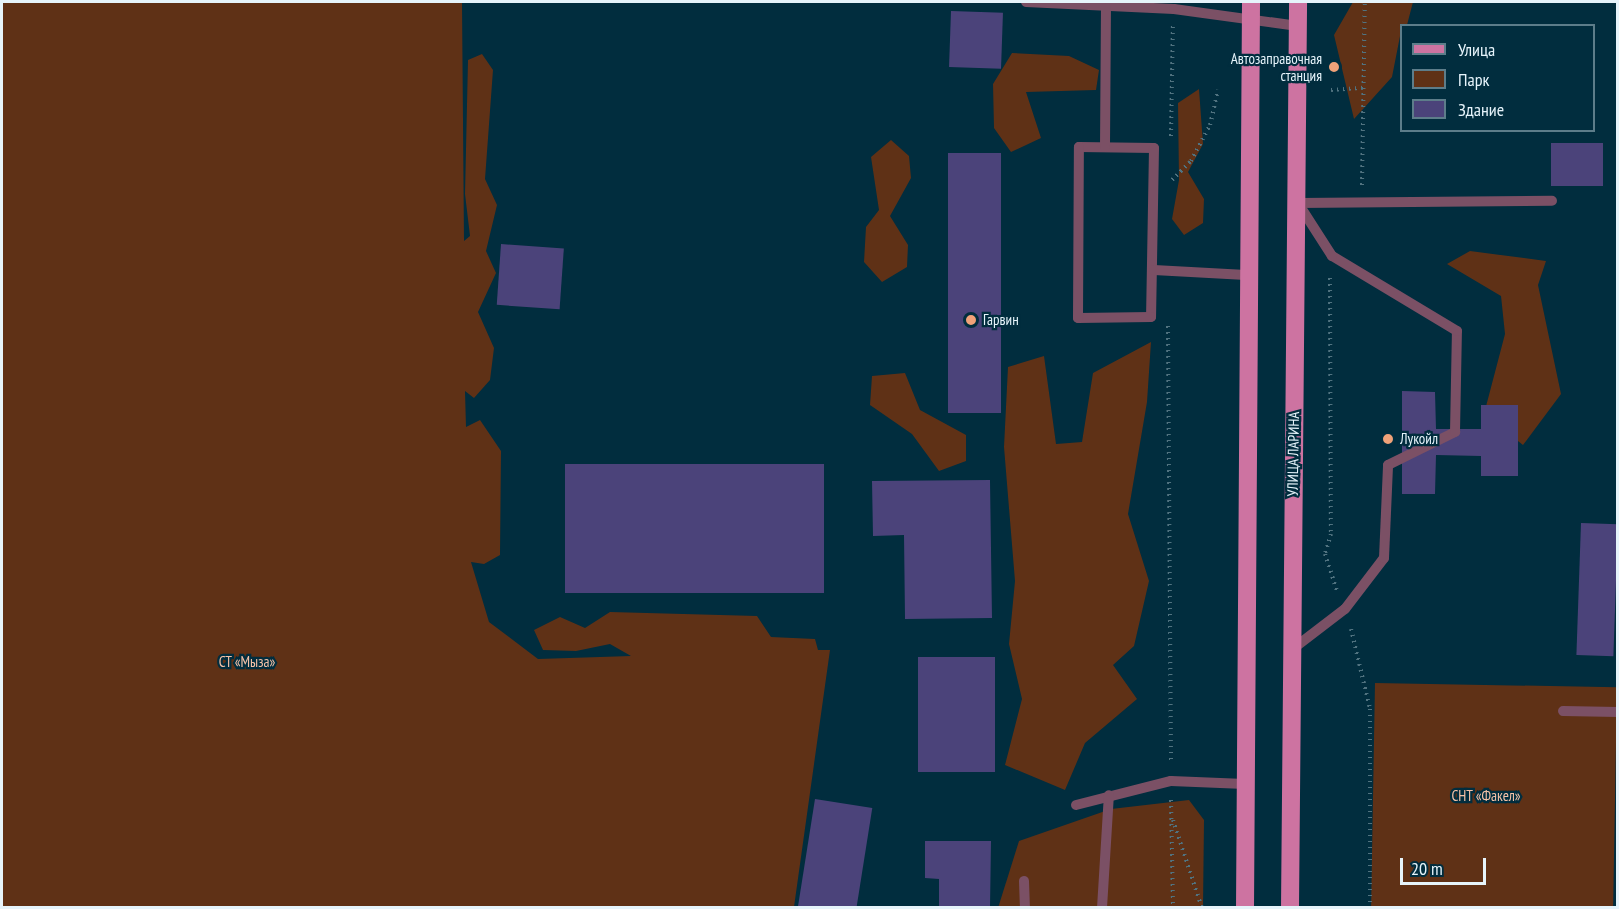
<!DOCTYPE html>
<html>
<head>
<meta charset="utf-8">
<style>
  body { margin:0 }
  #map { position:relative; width:1619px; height:909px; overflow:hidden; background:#012d3e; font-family:"PT Sans Narrow",sans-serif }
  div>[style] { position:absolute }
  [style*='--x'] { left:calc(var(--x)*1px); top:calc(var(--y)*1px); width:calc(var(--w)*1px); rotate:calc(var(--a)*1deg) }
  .green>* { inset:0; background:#5f3116; transform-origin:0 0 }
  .building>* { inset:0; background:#4b437a; transform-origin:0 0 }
  .path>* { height:4px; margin-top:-2px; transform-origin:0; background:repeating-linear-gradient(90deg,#517380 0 1.5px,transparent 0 6px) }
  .service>* { height:10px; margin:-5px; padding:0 5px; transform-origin:5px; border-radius:5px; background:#7b5065 }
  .primary>* { height:18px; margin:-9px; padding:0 9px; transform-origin:9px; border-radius:9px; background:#cd73a1 }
  .dots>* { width:16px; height:16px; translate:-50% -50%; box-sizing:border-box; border:3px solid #012d3e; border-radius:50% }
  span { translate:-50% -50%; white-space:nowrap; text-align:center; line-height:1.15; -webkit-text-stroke:4.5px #012d3e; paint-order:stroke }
  .poi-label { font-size:15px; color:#e6f4fb }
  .right { translate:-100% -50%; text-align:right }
  .left { translate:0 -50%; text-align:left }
  .street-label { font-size:15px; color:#e6f4fb }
  .park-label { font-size:15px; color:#f6c2a7 }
  .frame { position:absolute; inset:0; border:3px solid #e6f4fb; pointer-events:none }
  .legend { position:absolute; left:1400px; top:24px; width:195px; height:108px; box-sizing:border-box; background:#012d3e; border:2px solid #5d7d8a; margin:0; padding:8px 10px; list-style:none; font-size:18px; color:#e6f4fb }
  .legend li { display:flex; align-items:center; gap:12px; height:30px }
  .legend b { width:30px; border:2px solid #5d7d8a }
  .scale { position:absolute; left:1400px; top:858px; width:86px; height:27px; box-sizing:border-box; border:3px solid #e6f4fb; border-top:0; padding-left:8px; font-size:18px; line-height:21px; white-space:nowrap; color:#e6f4fb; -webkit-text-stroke:4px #012d3e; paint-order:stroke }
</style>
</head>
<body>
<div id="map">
  <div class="green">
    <div style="clip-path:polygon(2px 2px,462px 2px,464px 241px,470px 236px,465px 194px,468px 60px,482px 54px,493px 70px,485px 179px,497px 205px,486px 251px,496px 273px,478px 312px,494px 348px,490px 380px,474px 398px,465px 391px,466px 427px,480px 420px,501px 451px,500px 555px,484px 564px,471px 562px,489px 622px,538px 659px,631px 656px,610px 644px,576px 651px,543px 650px,534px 630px,560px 617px,585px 628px,610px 612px,757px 616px,771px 637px,815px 639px,818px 650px,830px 650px,794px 907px,2px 907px)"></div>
    <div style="clip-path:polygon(1353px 2px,1413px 2px,1407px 25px,1402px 26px,1392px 77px,1354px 119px,1334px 35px)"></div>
    <div style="clip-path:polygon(1012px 53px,1069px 56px,1099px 70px,1096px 90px,1026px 92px,1041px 138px,1011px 152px,994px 128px,993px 84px)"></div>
    <div style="clip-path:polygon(1199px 89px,1203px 144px,1188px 172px,1204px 199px,1203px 223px,1184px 235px,1172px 219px,1179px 180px,1178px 103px)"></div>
    <div style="clip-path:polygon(891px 140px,909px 156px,911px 178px,890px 216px,908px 245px,907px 267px,882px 282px,864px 262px,866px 227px,879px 210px,871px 157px)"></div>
    <div style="clip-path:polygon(1470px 251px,1546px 261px,1538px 285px,1561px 394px,1523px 445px,1484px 414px,1505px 334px,1501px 296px,1447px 264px)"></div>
    <div style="clip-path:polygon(1151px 342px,1147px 402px,1128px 514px,1149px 581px,1134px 646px,1113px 665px,1137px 699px,1085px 743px,1065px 790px,1005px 765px,1022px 699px,1009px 644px,1015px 581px,1004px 447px,1008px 367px,1044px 356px,1056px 444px,1082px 442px,1093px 373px)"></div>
    <div style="clip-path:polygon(905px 373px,920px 410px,966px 435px,966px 461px,939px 471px,912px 434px,870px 405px,872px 376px)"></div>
    <div style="left:1375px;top:683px;width:242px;height:225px;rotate:1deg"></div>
    <div style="clip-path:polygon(1189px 800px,1204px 820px,1203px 907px,998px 908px,1019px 841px,1111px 809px)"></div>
  </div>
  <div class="building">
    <div style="left:951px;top:11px;width:52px;height:56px;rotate:2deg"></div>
    <div style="left:1551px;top:143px;width:52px;height:43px"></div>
    <div style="left:948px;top:153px;width:53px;height:260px"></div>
    <div style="left:501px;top:244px;width:63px;height:61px;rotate:4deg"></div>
    <div style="clip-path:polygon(1402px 391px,1435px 392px,1436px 429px,1481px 429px,1481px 405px,1518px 405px,1518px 476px,1481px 476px,1481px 456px,1436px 455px,1435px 494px,1402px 494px)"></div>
    <div style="left:824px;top:464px;width:129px;height:259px;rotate:90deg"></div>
    <div style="clip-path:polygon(990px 480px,992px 618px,905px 619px,904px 535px,873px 536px,872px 481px)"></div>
    <div style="left:1581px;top:523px;width:37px;height:132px;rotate:2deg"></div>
    <div style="left:995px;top:657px;width:115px;height:77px;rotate:90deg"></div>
    <div style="left:815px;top:799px;width:58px;height:110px;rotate:9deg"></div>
    <div style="clip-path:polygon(925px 841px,991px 841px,990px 908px,939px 908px,939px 879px,925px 878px)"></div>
  </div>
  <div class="path">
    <div style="--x:1331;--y:90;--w:32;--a:-4"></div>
    <div style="--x:1171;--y:136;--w:110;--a:-89"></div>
    <div style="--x:1172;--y:180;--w:27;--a:-45"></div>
    <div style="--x:1191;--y:161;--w:41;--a:-62.2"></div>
    <div style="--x:1210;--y:125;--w:36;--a:-77"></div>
    <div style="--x:1362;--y:185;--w:183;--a:-89.1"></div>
    <div style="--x:1330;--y:278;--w:256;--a:89.8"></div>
    <div style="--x:1331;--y:534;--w:21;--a:107"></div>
    <div style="--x:1325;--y:554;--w:39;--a:72"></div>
    <div style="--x:1168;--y:326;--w:437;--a:89.6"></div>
    <div style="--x:1351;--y:629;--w:82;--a:76.6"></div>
    <div style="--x:1370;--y:709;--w:199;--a:90"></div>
    <div style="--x:1171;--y:800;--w:108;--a:88.9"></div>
    <div style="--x:1173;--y:820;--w:93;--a:71.8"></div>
  </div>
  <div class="service">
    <div style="--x:1026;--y:2;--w:148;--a:2.7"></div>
    <div style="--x:1174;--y:9;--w:125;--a:7.8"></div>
    <div style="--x:1079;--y:147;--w:75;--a:0.8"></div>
    <div style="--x:1154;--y:148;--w:169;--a:91"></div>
    <div style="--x:1151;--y:317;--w:73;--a:179.2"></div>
    <div style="--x:1078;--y:318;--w:171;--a:-89.7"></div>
    <div style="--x:1105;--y:147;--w:139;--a:-89.6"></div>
    <div style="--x:1298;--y:203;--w:254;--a:-0.5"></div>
    <div style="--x:1154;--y:270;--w:92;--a:3.1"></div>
    <div style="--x:1290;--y:651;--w:69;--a:-37.4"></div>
    <div style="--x:1345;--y:609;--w:64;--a:-52.6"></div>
    <div style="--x:1384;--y:558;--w:93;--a:-87.5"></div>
    <div style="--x:1388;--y:465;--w:75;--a:-26.2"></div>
    <div style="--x:1455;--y:432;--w:101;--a:-88.9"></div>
    <div style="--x:1457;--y:331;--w:146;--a:-149"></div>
    <div style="--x:1332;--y:256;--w:63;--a:-122.7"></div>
    <div style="--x:1563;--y:711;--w:55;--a:1"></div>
    <div style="--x:1076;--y:805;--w:98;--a:-14.2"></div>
    <div style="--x:1171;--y:781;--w:74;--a:2.3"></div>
    <div style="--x:1024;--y:881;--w:27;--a:88"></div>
    <div style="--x:1102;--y:908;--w:113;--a:-86.5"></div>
  </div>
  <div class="primary">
    <div style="--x:1245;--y:908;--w:906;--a:-89.62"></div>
    <div style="--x:1290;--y:908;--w:906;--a:-89.49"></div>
  </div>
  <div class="dots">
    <div style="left:1334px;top:67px;background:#f0a279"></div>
    <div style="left:971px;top:320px;background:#f0a279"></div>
    <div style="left:1388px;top:439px;background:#f0a279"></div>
  </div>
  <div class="poi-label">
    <span class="right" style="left:1322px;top:67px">Автозаправочная<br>станция</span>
    <span class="left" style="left:983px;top:320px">Гарвин</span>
    <span class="left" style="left:1400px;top:439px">Лукойл</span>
  </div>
  <div class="street-label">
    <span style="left:1293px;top:454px;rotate:-89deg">УЛИЦА ЛАРИНА</span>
  </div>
  <div class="park-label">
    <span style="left:247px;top:662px">СТ «Мыза»</span>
    <span style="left:1486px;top:796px">СНТ «Факел»</span>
  </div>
  <div class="frame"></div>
  <ul class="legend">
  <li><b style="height:8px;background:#cd73a1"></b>Улица</li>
  <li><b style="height:16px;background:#5f3116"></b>Парк</li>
  <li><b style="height:16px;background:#4b437a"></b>Здание</li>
  </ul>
  <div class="scale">20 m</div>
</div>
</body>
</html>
